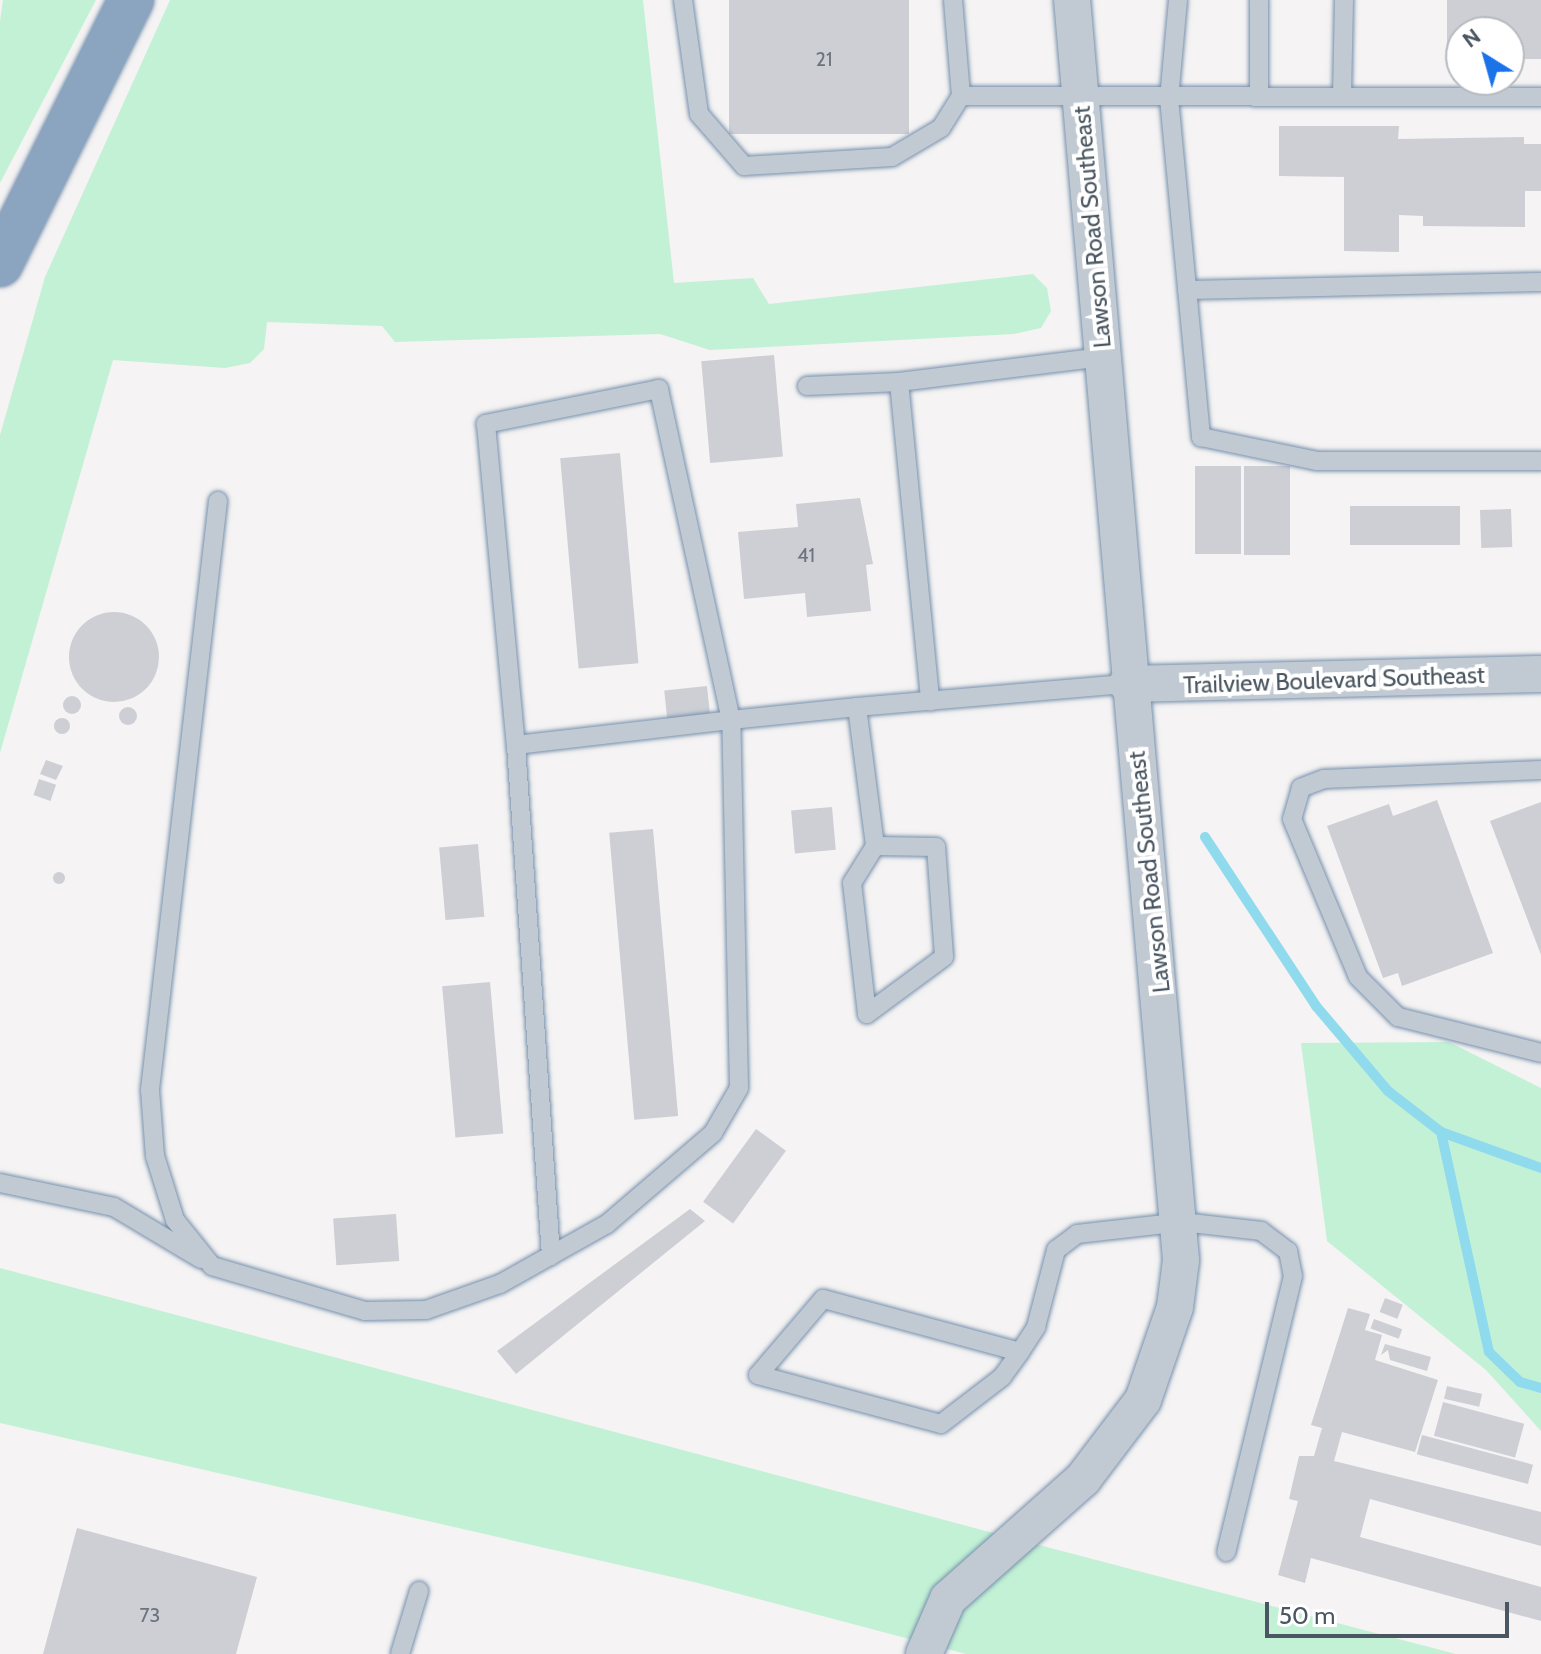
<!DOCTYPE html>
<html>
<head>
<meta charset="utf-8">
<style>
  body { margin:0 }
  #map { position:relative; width:1541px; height:1654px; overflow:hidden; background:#f5f3f3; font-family:Cabin,sans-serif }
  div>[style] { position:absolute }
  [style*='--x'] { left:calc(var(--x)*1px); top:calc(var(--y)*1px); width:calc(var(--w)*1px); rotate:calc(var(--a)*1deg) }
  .green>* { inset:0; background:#c3f1d5 }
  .stream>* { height:10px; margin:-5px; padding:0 5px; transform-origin:5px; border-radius:5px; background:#90daee }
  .building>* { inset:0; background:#cdcfd5; transform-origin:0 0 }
  .round { border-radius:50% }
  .roads { filter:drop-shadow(0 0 2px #7690ad) drop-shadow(0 0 2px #7690ad) }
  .service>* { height:18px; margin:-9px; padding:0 9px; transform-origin:9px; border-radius:9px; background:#c1cad2 }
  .minor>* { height:36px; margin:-18px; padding:0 18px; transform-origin:18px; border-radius:18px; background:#c1cad2 }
  .motorway>* { height:44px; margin:-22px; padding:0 22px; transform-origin:22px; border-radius:22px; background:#8ba5c1 }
  span { translate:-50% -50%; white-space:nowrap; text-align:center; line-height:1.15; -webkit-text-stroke:8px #fff; paint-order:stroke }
  .number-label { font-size:20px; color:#6b747e }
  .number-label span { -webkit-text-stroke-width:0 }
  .street-label { font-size:24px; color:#4a5661 }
  .north { position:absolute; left:1445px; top:16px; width:80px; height:80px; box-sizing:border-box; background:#fff; border:2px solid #b7bbc0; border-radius:50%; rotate:323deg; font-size:22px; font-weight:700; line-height:32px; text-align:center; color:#4a5661 }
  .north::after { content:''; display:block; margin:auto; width:28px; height:36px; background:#1a73e8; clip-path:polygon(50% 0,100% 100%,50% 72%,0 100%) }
  .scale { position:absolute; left:1265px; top:1602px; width:244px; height:36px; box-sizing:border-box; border:4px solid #4a5661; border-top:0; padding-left:10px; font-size:24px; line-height:28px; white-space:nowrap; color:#4a5661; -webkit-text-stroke:6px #fff; paint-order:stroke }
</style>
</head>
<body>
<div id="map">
  <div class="green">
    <div style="clip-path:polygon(3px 0,96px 0,0 183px,0 21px)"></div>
    <div style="clip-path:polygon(170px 0,643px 0,674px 283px,753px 278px,769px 304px,1033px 274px,1047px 288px,1051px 311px,1041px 328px,1014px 334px,710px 350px,660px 334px,395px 342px,382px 326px,267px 322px,264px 349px,250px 363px,225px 368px,113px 360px,0 753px,0 435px,45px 277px)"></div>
    <div style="clip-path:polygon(1449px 1042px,1541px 1088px,1541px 1431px,1486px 1370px,1327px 1241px,1301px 1043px)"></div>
    <div style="clip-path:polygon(0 1268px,1012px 1538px,1456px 1654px,966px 1654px,694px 1582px,0 1423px)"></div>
  </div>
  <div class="stream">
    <div style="--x:1205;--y:837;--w:202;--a:56.7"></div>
    <div style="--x:1316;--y:1006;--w:111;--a:49.7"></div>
    <div style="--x:1388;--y:1091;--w:67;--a:37.7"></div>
    <div style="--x:1441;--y:1132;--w:106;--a:19.8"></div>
    <div style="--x:1441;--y:1132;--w:225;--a:77.7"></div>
    <div style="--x:1489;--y:1352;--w:43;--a:44.1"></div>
    <div style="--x:1520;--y:1382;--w:22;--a:16"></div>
  </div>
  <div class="building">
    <div style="left:729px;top:0;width:180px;height:134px"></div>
    <div style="clip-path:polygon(1447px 0,1541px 0,1541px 59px,1509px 59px,1509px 32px,1461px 32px,1461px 59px,1447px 59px)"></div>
    <div style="clip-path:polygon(1279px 126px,1399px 126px,1398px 139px,1524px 137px,1524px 144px,1541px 144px,1541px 191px,1525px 191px,1525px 227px,1423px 226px,1423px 216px,1399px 215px,1399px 252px,1344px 251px,1344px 177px,1279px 176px)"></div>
    <div style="left:774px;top:355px;width:102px;height:73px;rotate:85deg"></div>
    <div style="left:620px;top:453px;width:211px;height:60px;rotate:85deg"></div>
    <div style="left:1195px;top:466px;width:46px;height:88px"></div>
    <div style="left:1244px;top:466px;width:46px;height:89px"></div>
    <div style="clip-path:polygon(860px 498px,873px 564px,866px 565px,871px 611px,807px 617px,805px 593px,744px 599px,738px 532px,798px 527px,796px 504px)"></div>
    <div style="left:1350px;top:506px;width:110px;height:39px"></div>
    <div style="left:1511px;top:509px;width:38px;height:31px;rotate:88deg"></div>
    <div class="round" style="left:69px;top:612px;width:90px;height:90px"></div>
    <div style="left:707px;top:686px;width:36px;height:43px;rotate:84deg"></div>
    <div class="round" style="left:63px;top:696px;width:18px;height:18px"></div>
    <div class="round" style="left:119px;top:707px;width:18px;height:18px"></div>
    <div class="round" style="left:54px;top:718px;width:16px;height:16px"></div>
    <div style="clip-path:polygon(46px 760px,63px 766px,56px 780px,40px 774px)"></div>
    <div style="left:39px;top:779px;width:18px;height:17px;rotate:19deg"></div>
    <div style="clip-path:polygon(1437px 800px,1493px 953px,1402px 986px,1398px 973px,1383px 978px,1327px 826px,1389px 804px,1393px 816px)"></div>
    <div style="clip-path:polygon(1541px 802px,1541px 955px,1490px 821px)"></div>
    <div style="left:832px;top:807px;width:43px;height:41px;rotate:85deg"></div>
    <div style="left:653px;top:829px;width:288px;height:44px;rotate:85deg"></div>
    <div style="left:478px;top:844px;width:73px;height:39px;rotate:85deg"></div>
    <div class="round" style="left:53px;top:872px;width:12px;height:12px"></div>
    <div style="left:490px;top:982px;width:152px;height:48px;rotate:85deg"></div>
    <div style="left:756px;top:1129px;width:37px;height:90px;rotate:36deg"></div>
    <div style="clip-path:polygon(690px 1209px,705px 1221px,516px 1374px,497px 1351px)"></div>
    <div style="left:396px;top:1214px;width:47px;height:63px;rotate:86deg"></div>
    <div style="left:1385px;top:1298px;width:19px;height:15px;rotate:21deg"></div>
    <div style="clip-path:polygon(1348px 1308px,1370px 1314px,1365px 1330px,1382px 1335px,1375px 1360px,1438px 1380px,1415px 1452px,1342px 1432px,1334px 1461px,1541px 1512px,1541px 1546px,1370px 1499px,1360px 1537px,1541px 1587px,1541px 1621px,1311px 1558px,1305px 1583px,1278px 1575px,1298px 1501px,1289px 1499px,1299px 1456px,1314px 1456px,1322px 1428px,1311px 1425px)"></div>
    <div style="left:1374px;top:1319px;width:30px;height:10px;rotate:20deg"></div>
    <div style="clip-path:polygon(1385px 1344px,1431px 1357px,1427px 1371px,1390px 1360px,1388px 1350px,1381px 1355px)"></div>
    <div style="left:1447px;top:1386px;width:36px;height:13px;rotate:13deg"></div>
    <div style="left:1443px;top:1402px;width:84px;height:35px;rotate:15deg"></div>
    <div style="left:1422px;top:1435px;width:115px;height:20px;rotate:15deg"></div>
    <div style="clip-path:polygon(77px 1528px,257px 1577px,236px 1654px,43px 1654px)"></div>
  </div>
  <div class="roads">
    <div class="service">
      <div style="--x:683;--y:0;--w:115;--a:82"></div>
      <div style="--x:699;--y:114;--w:69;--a:49.1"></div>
      <div style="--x:744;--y:166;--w:148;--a:-3.5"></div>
      <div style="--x:892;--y:157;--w:57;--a:-30.6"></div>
      <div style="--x:941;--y:128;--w:38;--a:-58"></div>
      <div style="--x:953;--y:0;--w:96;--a:85.2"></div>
      <div style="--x:961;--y:96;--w:580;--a:0.1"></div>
      <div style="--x:1178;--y:0;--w:98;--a:95.2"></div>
      <div style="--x:1169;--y:98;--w:341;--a:84.6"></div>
      <div style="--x:1201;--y:437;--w:118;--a:11.7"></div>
      <div style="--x:1317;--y:461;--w:224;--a:0"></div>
      <div style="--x:1259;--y:0;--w:97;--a:90"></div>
      <div style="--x:1342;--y:96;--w:96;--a:-88.8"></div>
      <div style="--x:1187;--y:290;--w:354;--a:-1.3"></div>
      <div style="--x:899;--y:382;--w:205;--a:-7"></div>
      <div style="--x:807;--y:386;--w:92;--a:-2.5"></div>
      <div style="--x:899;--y:382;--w:321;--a:84.4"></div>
      <div style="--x:218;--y:501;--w:593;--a:96.59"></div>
      <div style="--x:150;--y:1090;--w:66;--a:85.7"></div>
      <div style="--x:155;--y:1156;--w:67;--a:72.6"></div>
      <div style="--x:175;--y:1220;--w:59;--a:51.2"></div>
      <div style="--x:212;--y:1266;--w:159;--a:16.4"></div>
      <div style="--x:365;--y:1311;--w:61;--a:-0.9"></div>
      <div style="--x:426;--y:1310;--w:78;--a:-19.4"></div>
      <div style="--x:500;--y:1284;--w:123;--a:-29.3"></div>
      <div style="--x:607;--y:1224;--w:140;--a:-40.6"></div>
      <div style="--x:713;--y:1133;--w:52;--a:-60"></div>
      <div style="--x:739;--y:1088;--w:368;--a:-91.2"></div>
      <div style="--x:731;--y:720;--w:339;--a:-102.3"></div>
      <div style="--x:659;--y:389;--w:177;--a:168.6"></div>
      <div style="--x:486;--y:424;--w:322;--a:84.7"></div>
      <div style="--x:516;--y:745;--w:216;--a:-6.6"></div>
      <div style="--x:731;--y:720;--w:127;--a:-5.9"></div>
      <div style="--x:857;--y:707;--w:271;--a:-4.9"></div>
      <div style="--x:857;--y:707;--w:140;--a:82.6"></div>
      <div style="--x:875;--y:846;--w:61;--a:0.9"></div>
      <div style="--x:936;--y:847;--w:110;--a:85.8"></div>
      <div style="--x:944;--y:957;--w:96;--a:143.5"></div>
      <div style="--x:867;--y:1014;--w:132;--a:-96.5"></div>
      <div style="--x:852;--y:883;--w:44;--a:-58.1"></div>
      <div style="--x:516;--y:745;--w:512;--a:86.08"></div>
      <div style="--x:1541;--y:770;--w:217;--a:177.6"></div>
      <div style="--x:1324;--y:779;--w:25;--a:159"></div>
      <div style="--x:1301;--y:788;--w:32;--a:106"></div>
      <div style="--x:1292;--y:819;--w:171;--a:67.3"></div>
      <div style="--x:1358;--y:977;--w:57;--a:45"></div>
      <div style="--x:1398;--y:1017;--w:147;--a:14.1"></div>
      <div style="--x:0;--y:1183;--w:116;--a:11.9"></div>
      <div style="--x:114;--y:1207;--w:101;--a:30.9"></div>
      <div style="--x:1020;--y:1352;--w:204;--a:-164.9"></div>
      <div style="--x:823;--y:1299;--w:100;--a:130.5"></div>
      <div style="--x:758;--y:1375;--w:189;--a:15"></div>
      <div style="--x:941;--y:1424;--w:77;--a:-37.6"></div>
      <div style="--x:1002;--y:1377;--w:31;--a:-54"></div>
      <div style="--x:1020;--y:1352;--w:30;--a:-57"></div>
      <div style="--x:1036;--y:1327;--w:80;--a:-75.4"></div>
      <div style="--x:1056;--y:1250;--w:26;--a:-37"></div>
      <div style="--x:1077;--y:1234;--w:106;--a:-6.5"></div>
      <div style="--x:1182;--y:1222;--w:80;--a:6.5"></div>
      <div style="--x:1261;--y:1231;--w:34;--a:37"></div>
      <div style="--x:1288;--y:1251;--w:25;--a:79"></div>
      <div style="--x:1293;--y:1276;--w:284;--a:103.6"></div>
      <div style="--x:400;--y:1654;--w:66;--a:-73.2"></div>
    </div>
    <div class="minor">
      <div style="--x:1127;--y:684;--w:414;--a:-1.4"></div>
      <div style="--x:924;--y:1654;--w:60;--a:-66.4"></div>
      <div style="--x:948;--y:1599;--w:181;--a:-41.6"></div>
      <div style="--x:1083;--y:1479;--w:99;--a:-52.8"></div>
      <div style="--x:1143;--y:1400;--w:98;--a:-71"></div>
      <div style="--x:1175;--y:1307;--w:47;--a:-82.7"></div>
      <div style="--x:1181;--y:1260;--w:1265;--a:-94.94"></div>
    </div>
    <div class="motorway">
      <div style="--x:0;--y:264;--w:295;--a:-63.6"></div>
    </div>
  </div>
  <div class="number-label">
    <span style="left:824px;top:59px">21</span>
    <span style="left:806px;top:555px">41</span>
    <span style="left:150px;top:1615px">73</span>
  </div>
  <div class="street-label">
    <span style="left:1092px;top:227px;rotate:-95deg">Lawson Road Southeast</span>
    <span style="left:1334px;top:680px;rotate:-2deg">Trailview Boulevard Southeast</span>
    <span style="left:1149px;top:872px;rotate:-96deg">Lawson Road Southeast</span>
  </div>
  <div class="north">N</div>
  <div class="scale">50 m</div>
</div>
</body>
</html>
